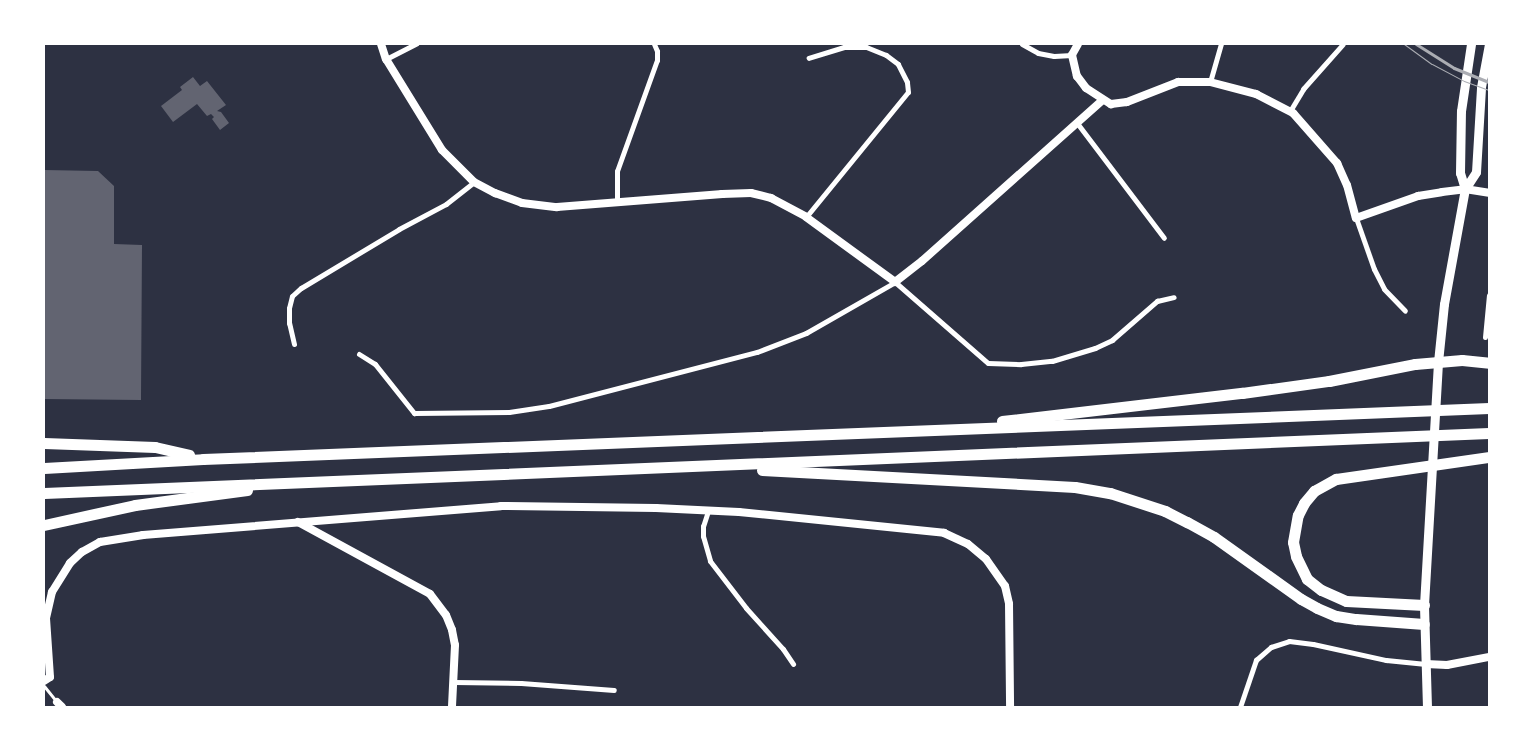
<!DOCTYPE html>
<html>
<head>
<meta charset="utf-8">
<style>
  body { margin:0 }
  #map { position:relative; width:1533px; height:751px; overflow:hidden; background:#2d3142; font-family:Rubik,sans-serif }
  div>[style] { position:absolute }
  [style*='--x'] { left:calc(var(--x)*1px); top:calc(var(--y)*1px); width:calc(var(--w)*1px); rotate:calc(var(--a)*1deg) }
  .building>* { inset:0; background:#626471 }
  .service>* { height:3px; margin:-1.5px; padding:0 1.5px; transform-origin:1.5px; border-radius:1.5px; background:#fff }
  .minor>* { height:5px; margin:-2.5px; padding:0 2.5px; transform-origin:2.5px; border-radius:2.5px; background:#fff }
  .tertiary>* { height:8px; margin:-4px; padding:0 4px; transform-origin:4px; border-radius:4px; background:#fff }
  .secondary>* { height:9px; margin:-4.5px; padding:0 4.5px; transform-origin:4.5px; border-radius:4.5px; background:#fff }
  .motorway>* { height:11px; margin:-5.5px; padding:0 5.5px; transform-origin:5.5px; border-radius:5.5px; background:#fff }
  .tram>* { height:1px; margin:-0.5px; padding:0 0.5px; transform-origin:0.5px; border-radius:0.5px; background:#abadb3 }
  .rail>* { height:3px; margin:-1.5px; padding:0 1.5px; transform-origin:1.5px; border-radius:1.5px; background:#abadb3 }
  span { translate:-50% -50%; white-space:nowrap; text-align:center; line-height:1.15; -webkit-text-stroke:4.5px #fff; paint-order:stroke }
  .frame { position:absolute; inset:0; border:45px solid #fff; pointer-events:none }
</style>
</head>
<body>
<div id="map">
  <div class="building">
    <div style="clip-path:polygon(193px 77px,200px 86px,207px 81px,226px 105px,217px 111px,221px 112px,229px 123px,220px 130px,212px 119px,214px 117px,211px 114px,207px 116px,197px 104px,173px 122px,161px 106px,182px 90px,180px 87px)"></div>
    <div style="clip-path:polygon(44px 170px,98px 171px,114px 186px,114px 244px,142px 245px,141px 400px,44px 399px)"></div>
  </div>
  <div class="service">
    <div style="--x:44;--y:686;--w:21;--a:51"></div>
  </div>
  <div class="minor">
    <div style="--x:1022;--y:44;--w:18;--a:29"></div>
    <div style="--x:1038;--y:53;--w:16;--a:11"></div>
    <div style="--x:1054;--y:56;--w:18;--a:-3"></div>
    <div style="--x:386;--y:59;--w:34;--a:-27"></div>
    <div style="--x:1210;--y:82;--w:40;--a:-74"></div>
    <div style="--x:1290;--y:111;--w:26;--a:-59"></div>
    <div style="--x:1303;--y:89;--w:60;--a:-48.4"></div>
    <div style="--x:1077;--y:123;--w:144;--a:52.9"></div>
    <div style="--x:617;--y:202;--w:31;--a:-90"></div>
    <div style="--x:617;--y:171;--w:118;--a:-70.2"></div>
    <div style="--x:657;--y:60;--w:9;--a:-90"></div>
    <div style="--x:657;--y:51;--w:8;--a:-113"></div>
    <div style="--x:806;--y:217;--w:161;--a:-50.8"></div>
    <div style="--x:908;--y:92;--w:10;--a:-96"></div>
    <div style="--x:907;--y:82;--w:20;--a:-117"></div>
    <div style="--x:898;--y:64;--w:15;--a:-143"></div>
    <div style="--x:886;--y:55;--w:22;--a:-158"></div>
    <div style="--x:866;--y:47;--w:22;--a:180"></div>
    <div style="--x:844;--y:47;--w:37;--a:163"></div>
    <div style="--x:1356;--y:218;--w:54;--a:70.6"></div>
    <div style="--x:1374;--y:269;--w:22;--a:63"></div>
    <div style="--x:1384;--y:289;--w:30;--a:46"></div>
    <div style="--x:1485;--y:337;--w:42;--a:-84.6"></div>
    <div style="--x:294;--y:344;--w:22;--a:-103"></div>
    <div style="--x:289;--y:323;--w:15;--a:-90"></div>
    <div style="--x:289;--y:308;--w:12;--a:-76"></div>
    <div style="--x:292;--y:296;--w:12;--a:-42"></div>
    <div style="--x:301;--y:288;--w:114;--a:-31"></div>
    <div style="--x:399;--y:229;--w:53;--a:-28"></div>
    <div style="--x:446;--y:204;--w:36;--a:-38"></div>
    <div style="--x:359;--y:354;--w:19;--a:32"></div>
    <div style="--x:375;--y:364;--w:63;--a:51.5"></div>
    <div style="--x:414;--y:413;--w:95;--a:-0.6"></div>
    <div style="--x:509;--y:412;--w:40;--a:-8.5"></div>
    <div style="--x:549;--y:406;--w:215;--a:-14.6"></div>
    <div style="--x:757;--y:352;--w:53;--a:-21.2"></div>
    <div style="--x:806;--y:333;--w:103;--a:-29.8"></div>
    <div style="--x:895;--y:282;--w:123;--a:41.1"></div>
    <div style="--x:988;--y:363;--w:33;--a:2"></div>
    <div style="--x:1021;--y:364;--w:31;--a:-6"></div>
    <div style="--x:1052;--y:361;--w:45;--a:-16.8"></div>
    <div style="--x:1095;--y:348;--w:19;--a:-25"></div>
    <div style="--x:1112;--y:340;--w:60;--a:-40.9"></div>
    <div style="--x:1157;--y:301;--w:17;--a:-13"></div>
    <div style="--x:708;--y:511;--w:16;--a:108"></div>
    <div style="--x:703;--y:526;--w:10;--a:90"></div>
    <div style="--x:703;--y:536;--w:26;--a:74"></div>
    <div style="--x:710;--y:561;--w:59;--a:52.5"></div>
    <div style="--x:746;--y:608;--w:55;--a:47.9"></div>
    <div style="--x:783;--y:649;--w:18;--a:56"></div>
    <div style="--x:454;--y:682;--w:67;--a:0.9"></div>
    <div style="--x:521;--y:683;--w:93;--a:4.3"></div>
    <div style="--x:1240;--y:707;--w:50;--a:-71.2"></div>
    <div style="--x:1256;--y:660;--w:20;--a:-41"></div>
    <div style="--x:1271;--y:647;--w:19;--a:-18"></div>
    <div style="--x:1289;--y:641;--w:24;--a:7"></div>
    <div style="--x:1313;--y:644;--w:75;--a:12.4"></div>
    <div style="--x:1386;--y:660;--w:40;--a:5.7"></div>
  </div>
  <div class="tertiary">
    <div style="--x:381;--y:44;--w:16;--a:72"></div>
    <div style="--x:386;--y:59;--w:107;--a:58.4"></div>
    <div style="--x:442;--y:150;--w:45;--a:45"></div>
    <div style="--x:474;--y:182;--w:24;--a:28"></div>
    <div style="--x:495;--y:193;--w:29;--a:20"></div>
    <div style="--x:522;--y:203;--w:35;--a:7"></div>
    <div style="--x:557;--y:207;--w:166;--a:-4.5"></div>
    <div style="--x:722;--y:194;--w:29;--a:-2"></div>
    <div style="--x:751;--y:193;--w:21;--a:14"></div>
    <div style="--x:771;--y:198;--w:40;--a:28"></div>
    <div style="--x:806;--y:217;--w:110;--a:36.1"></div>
    <div style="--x:895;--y:282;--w:34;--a:-38"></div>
    <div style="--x:922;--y:261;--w:242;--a:-41.7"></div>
    <div style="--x:1078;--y:44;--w:13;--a:119"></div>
    <div style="--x:1072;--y:55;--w:22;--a:77"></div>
    <div style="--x:1077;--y:76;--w:15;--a:53"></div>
    <div style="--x:1086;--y:88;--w:30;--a:33"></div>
    <div style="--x:1111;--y:104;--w:16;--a:-7"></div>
    <div style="--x:1127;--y:102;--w:55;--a:-21.4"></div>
    <div style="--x:1178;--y:82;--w:32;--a:0"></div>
    <div style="--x:1210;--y:82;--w:48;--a:14.6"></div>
    <div style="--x:1256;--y:94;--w:42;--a:27.2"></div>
    <div style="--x:1293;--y:113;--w:67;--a:48.7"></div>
    <div style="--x:1337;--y:163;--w:24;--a:66"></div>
    <div style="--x:1347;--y:185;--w:34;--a:75"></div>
    <div style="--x:1356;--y:218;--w:66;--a:-19.5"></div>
    <div style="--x:1418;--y:196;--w:24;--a:-9"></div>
    <div style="--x:1442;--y:192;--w:23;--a:-7"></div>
    <div style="--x:1465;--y:189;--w:24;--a:9"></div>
    <div style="--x:298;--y:522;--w:150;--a:28.6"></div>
    <div style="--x:430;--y:594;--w:26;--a:53"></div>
    <div style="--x:446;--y:615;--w:16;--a:68"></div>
    <div style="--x:452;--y:630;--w:15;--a:79"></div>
    <div style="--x:455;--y:645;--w:62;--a:92.8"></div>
    <div style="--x:1426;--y:664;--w:21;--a:3"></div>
    <div style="--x:1447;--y:665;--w:43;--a:-10.8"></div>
    <div style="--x:44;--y:681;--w:7;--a:-34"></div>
    <div style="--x:50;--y:677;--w:59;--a:-93.9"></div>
    <div style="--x:46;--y:618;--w:27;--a:-77"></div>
    <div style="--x:52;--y:592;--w:34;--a:-58"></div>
    <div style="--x:70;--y:563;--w:16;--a:-43"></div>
    <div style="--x:82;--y:552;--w:21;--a:-29"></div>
    <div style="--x:100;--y:542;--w:44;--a:-9.2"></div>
    <div style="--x:143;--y:535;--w:359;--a:-4.6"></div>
    <div style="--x:501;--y:506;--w:155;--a:0.7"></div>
    <div style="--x:656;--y:508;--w:83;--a:2.8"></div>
    <div style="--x:739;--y:512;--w:206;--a:5.8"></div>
    <div style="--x:944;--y:533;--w:26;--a:25"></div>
    <div style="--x:968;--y:544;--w:23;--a:40"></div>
    <div style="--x:986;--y:559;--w:33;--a:55"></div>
    <div style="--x:1005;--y:586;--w:18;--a:77"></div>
    <div style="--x:1009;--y:604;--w:103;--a:89.4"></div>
    <div style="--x:57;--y:702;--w:7;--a:45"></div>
  </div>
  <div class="secondary">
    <div style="--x:1465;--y:189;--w:17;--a:-107"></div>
    <div style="--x:1460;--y:173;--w:62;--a:-89.1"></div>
    <div style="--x:1461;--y:111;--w:68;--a:-81.5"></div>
    <div style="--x:1427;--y:707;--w:102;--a:-91.7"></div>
    <div style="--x:1424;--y:605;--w:243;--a:-86.7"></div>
    <div style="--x:1438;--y:362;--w:58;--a:-84.1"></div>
    <div style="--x:1444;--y:304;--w:117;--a:-79.7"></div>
    <div style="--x:1465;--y:189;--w:20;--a:-57"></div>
    <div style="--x:1476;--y:172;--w:85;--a:-86.6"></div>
    <div style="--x:1481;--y:87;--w:44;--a:-79.5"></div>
  </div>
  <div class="motorway">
    <div style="--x:1002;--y:421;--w:242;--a:-6.7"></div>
    <div style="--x:1242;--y:393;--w:88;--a:-7.9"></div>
    <div style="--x:1329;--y:381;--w:88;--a:-11.2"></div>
    <div style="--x:1415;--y:364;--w:47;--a:-4.9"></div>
    <div style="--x:1462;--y:360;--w:27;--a:6"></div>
    <div style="--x:44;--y:443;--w:111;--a:2.1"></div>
    <div style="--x:155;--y:447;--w:35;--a:13"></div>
    <div style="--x:44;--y:468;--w:159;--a:-3.2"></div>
    <div style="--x:203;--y:459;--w:1287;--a:-2.27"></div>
    <div style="--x:762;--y:470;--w:313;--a:3.1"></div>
    <div style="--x:1075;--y:487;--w:36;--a:10"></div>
    <div style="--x:1110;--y:493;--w:58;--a:18.1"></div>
    <div style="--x:1165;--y:511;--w:25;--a:27"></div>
    <div style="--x:1187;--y:522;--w:31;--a:29"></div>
    <div style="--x:1214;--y:537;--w:107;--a:35.5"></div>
    <div style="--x:1301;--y:599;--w:18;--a:29"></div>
    <div style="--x:1317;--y:608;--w:21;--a:23"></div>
    <div style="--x:1336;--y:616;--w:20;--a:9"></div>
    <div style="--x:1356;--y:619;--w:68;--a:4.2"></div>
    <div style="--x:44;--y:493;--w:1446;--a:-2.38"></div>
    <div style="--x:44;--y:525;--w:93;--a:-12.4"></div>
    <div style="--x:135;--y:505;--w:113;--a:-7.6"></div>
    <div style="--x:1424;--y:605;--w:78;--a:-177.1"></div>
    <div style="--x:1346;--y:601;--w:27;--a:-156"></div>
    <div style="--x:1321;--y:590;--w:18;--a:-142"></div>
    <div style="--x:1307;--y:579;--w:25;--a:-116"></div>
    <div style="--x:1296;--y:556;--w:14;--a:-102"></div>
    <div style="--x:1293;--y:542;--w:27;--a:-80"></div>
    <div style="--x:1298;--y:515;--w:13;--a:-63"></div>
    <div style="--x:1304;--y:503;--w:16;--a:-50"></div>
    <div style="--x:1314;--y:491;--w:25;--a:-29"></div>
    <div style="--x:1336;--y:479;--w:155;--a:-8.2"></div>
  </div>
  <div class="tram">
    <div style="--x:1404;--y:44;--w:34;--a:36"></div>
    <div style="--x:1432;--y:64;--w:36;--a:28"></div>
    <div style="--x:1464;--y:81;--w:27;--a:20"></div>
  </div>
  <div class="rail">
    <div style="--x:1416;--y:44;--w:45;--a:32.3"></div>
    <div style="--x:1454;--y:68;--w:38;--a:22"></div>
  </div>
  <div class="frame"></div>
</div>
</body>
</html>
